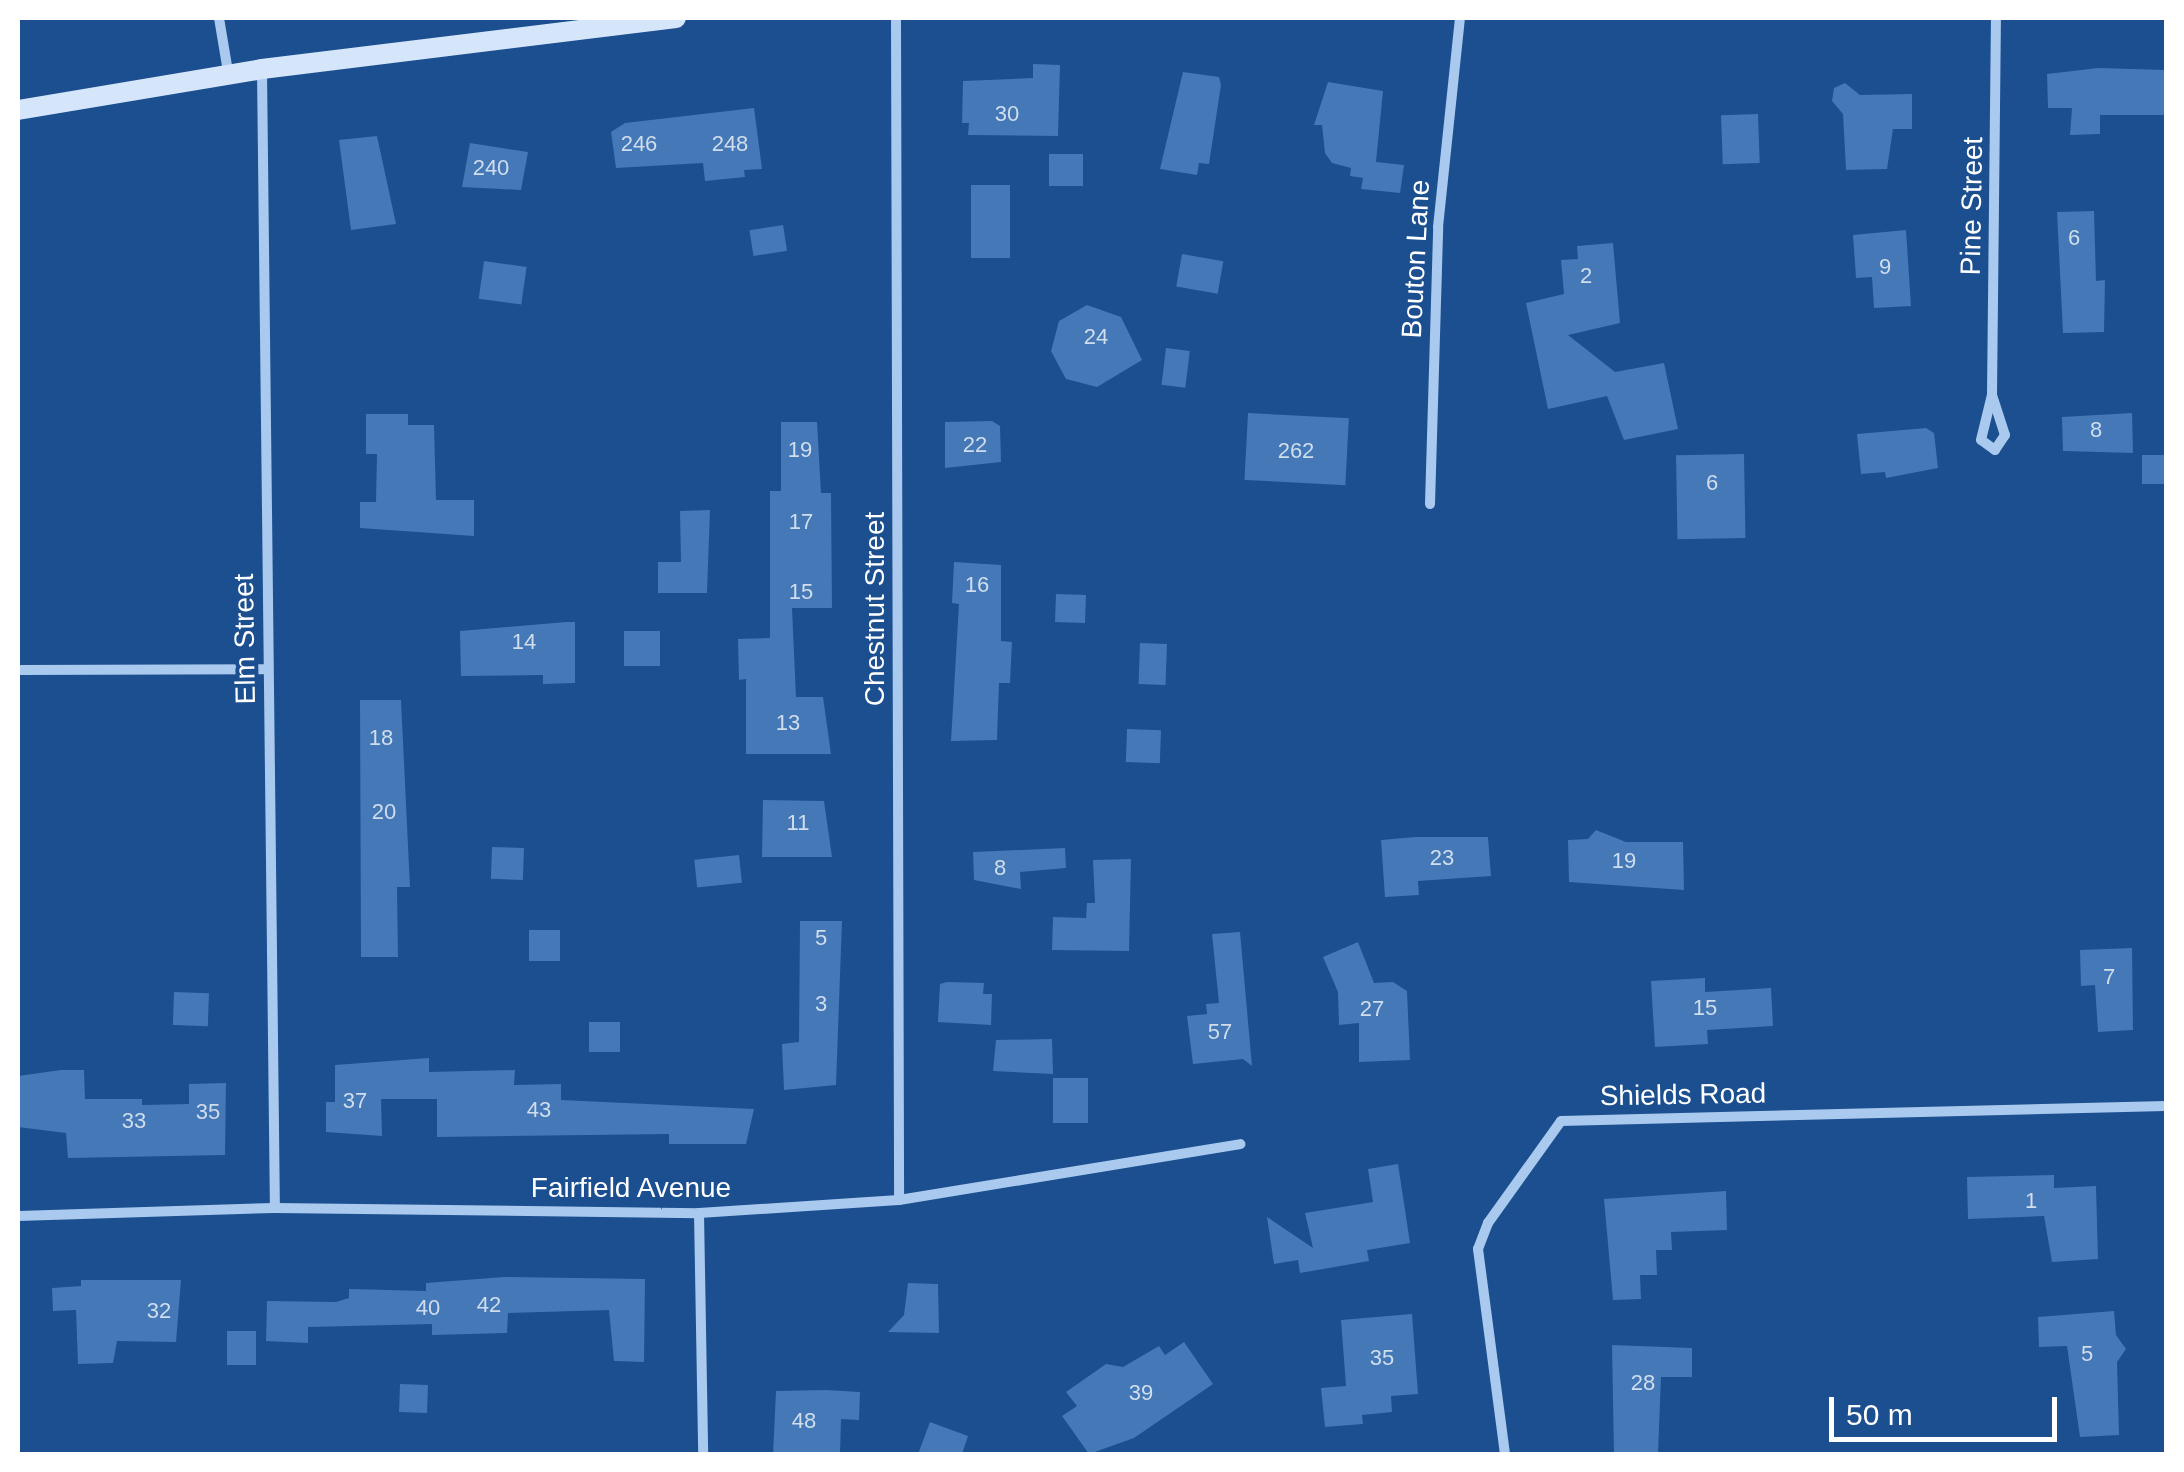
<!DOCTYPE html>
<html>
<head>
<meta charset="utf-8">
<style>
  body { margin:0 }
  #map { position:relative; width:2184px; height:1472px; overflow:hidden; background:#1b4f8f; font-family:Arial,sans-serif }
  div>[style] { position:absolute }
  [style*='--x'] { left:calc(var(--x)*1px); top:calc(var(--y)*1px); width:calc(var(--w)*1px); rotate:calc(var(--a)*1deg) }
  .building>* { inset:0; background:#4478b7; transform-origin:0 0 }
  .street>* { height:10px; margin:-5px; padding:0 5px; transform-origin:5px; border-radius:5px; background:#a9c9ee }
  .secondary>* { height:20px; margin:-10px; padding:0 10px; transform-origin:10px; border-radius:10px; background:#d6e6fa }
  span { translate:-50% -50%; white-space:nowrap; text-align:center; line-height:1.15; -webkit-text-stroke:8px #1b4f8f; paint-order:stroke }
  .number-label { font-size:22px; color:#d0dded }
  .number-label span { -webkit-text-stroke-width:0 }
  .street-label { font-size:28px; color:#fff }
  .frame { position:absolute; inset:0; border:20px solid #fff; pointer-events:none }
  .scale { position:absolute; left:1829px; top:1397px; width:228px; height:45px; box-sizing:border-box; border:5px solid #fff; border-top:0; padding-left:12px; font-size:30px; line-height:35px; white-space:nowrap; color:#fff; -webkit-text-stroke:8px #1b4f8f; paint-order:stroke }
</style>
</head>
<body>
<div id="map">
  <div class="building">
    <div style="clip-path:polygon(1033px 64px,1060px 65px,1058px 136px,968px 135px,969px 123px,962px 123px,963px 81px,1033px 78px)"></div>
    <div style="clip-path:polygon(2098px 68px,2166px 70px,2166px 115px,2100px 115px,2100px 134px,2070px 135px,2072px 108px,2048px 108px,2047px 74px)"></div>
    <div style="clip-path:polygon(1183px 72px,1219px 77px,1221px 85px,1209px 164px,1199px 163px,1197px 175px,1160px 169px)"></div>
    <div style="clip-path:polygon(1328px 82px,1383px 91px,1376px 162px,1404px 165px,1400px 193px,1361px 189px,1363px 178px,1350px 176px,1351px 168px,1332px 163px,1325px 153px,1322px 125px,1314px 125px)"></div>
    <div style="clip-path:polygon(1845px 83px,1860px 95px,1912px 94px,1912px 129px,1893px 129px,1887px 169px,1846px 170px,1843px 114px,1832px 101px,1834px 88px)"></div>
    <div style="clip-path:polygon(754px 108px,762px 169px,744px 170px,745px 177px,705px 181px,703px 163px,616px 168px,611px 132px,625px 123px)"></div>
    <div style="left:1758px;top:114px;width:49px;height:37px;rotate:88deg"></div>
    <div style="clip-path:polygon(377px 136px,396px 224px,351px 230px,339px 140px)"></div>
    <div style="clip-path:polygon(470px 143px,528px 152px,521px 190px,462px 187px)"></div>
    <div style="left:1049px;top:154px;width:34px;height:32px"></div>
    <div style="left:971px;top:185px;width:39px;height:73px"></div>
    <div style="clip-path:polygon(2094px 211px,2096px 281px,2105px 280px,2104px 332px,2063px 333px,2057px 212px)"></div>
    <div style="left:783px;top:225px;width:26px;height:34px;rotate:81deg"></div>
    <div style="clip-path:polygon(1906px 230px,1911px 306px,1874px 308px,1872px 277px,1856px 278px,1853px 235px)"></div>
    <div style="clip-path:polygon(1613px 243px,1620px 323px,1568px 335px,1615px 372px,1664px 363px,1678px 429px,1624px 440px,1607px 396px,1548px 409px,1526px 303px,1564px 294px,1561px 260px,1578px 259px,1577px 246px)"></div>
    <div style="left:1182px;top:254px;width:42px;height:33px;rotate:10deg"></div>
    <div style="left:484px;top:261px;width:43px;height:38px;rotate:8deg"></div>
    <div style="clip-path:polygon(1087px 305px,1121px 317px,1142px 360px,1097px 387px,1066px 379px,1051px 351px,1059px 321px)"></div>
    <div style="left:1166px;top:348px;width:24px;height:37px;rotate:7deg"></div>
    <div style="left:1248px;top:413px;width:101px;height:67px;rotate:3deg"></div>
    <div style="clip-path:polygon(2132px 413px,2133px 453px,2063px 451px,2062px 417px)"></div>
    <div style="clip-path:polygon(366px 414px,408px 414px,408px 425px,434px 425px,436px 500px,474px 500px,474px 536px,360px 528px,360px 502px,376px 502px,377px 454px,366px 454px)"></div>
    <div style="clip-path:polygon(992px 421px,1000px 426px,1001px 462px,945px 468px,945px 422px)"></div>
    <div style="clip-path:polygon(781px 422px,817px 422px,821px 493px,831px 493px,832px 608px,792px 608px,796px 697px,823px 697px,831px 754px,746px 754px,746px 679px,739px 680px,738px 639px,770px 638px,770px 491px,781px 491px)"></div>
    <div style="clip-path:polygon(1926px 428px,1934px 433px,1938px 468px,1886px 478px,1885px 472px,1861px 474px,1857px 434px)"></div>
    <div style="left:1744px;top:454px;width:84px;height:68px;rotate:89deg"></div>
    <div style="left:2142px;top:455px;width:24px;height:29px"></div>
    <div style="clip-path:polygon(710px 510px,707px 593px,658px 593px,658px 562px,681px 562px,680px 511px)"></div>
    <div style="clip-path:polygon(954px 562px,1001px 565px,1001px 641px,1012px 642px,1010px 683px,999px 683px,997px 740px,951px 741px,959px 604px,952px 603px)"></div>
    <div style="left:1056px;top:594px;width:30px;height:28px;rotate:2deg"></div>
    <div style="clip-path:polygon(566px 622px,575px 622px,575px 683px,543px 684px,543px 675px,461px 676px,460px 631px)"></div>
    <div style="left:624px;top:631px;width:36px;height:35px"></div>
    <div style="left:1140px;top:643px;width:27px;height:41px;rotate:2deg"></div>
    <div style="clip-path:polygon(360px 700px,401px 700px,410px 887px,397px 887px,398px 957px,361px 957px)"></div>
    <div style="left:1127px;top:729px;width:34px;height:33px;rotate:2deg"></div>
    <div style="clip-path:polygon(763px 800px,824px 801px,832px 857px,762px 857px)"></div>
    <div style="clip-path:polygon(1596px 830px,1626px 842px,1683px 842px,1684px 890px,1569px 882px,1568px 840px,1588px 839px)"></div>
    <div style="clip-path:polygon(1416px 837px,1488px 837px,1491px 876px,1418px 881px,1419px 895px,1385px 897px,1381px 840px)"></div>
    <div style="left:524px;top:848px;width:32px;height:32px;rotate:92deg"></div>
    <div style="clip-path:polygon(1065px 848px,1066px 868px,1020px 872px,1021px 889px,974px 880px,973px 852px)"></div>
    <div style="left:739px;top:855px;width:28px;height:45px;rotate:84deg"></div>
    <div style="clip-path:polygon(1131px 859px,1129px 951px,1052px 950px,1053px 917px,1086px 918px,1087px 903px,1095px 903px,1093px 860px)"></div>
    <div style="clip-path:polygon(800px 921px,842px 921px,836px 1085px,784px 1090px,782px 1044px,799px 1042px)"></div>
    <div style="left:560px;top:930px;width:31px;height:31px;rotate:90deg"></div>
    <div style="clip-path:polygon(1240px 932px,1252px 1066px,1243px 1059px,1193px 1064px,1187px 1016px,1207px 1014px,1206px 1004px,1219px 1003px,1212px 934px)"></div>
    <div style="clip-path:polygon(1358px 942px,1374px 983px,1393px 982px,1407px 991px,1410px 1060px,1359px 1062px,1359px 1023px,1339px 1025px,1338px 992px,1323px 957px)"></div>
    <div style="clip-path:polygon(2132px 948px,2133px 1030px,2098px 1032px,2095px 985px,2081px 986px,2080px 950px)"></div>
    <div style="clip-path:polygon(1705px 978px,1705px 992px,1771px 988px,1773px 1026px,1707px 1030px,1708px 1044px,1655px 1047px,1651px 981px)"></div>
    <div style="clip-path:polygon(947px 982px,984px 983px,983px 994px,992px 994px,991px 1025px,938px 1022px,940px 984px)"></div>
    <div style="left:174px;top:992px;width:35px;height:33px;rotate:2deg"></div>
    <div style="left:620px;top:1022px;width:30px;height:31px;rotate:90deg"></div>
    <div style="clip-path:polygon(1052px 1039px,1053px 1074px,993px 1071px,996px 1040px)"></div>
    <div style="clip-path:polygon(429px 1058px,429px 1072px,515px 1070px,514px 1085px,561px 1084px,561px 1100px,754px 1109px,746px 1144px,669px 1144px,669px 1134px,437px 1137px,437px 1099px,381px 1099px,382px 1136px,326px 1132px,326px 1102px,335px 1102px,335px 1065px)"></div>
    <div style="clip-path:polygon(61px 1070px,84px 1070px,85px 1099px,142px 1099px,142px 1105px,189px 1104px,189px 1084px,226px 1083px,225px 1155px,68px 1158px,66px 1133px,18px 1127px,18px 1076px)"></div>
    <div style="left:1053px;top:1078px;width:35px;height:45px"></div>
    <div style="clip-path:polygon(1398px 1164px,1410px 1243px,1367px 1250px,1369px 1261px,1300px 1273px,1298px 1260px,1274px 1264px,1267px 1217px,1313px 1248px,1305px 1213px,1373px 1202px,1368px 1169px)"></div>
    <div style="clip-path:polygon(2054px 1175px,2054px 1188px,2096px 1186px,2098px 1259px,2052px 1262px,2044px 1216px,1968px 1219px,1967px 1177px)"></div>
    <div style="clip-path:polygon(1726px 1191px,1727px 1230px,1671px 1232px,1672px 1250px,1656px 1250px,1657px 1275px,1640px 1275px,1641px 1299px,1613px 1300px,1604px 1199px)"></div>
    <div style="clip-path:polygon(504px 1277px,645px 1279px,644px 1362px,614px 1361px,609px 1310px,508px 1313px,507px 1333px,432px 1335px,432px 1324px,308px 1327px,308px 1343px,266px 1341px,267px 1301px,336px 1302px,349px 1298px,349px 1289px,426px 1291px,426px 1283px)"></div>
    <div style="clip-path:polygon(81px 1280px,181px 1280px,176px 1342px,117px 1341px,113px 1363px,78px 1364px,76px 1310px,53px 1311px,52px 1288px,81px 1286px)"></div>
    <div style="clip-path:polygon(908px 1283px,938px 1284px,939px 1333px,888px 1332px,904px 1315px)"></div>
    <div style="clip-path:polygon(2114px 1311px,2116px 1335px,2126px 1349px,2117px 1362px,2119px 1435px,2080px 1437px,2067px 1346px,2039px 1347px,2038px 1317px)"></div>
    <div style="clip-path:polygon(1412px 1314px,1418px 1394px,1391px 1396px,1392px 1412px,1362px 1415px,1363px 1424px,1325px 1427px,1321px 1388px,1346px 1386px,1341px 1320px)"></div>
    <div style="left:227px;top:1331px;width:29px;height:34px"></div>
    <div style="clip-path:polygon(1184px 1342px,1213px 1384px,1134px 1438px,1089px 1454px,1062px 1416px,1077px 1406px,1066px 1392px,1106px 1364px,1123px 1367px,1159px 1346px,1165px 1355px)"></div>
    <div style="clip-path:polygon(1612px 1345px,1692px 1348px,1692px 1377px,1661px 1377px,1658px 1454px,1614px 1454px)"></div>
    <div style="left:400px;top:1384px;width:28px;height:28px;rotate:2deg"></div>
    <div style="clip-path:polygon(826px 1390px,860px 1392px,859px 1420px,841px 1419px,840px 1454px,773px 1454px,776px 1391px)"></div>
    <div style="clip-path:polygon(930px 1422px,968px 1436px,962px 1454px,918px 1454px)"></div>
  </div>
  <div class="street">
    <div style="--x:219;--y:18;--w:61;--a:80.5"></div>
    <div style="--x:896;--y:18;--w:1182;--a:89.85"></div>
    <div style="--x:262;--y:70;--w:1138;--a:89.35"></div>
    <div style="--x:1992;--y:395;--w:42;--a:72"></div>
    <div style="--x:2005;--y:435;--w:18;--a:124"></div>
    <div style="--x:1995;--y:450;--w:17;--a:-144"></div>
    <div style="--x:1981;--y:440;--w:46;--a:-76.3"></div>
    <div style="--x:1992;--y:395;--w:377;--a:-89.4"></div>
    <div style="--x:1430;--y:504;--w:277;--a:-88.3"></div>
    <div style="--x:1438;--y:227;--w:210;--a:-84"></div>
    <div style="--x:18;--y:670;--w:250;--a:-0.2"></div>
    <div style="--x:699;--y:1213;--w:241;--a:89"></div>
    <div style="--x:18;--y:1216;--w:257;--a:-1.8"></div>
    <div style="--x:275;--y:1208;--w:424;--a:0.7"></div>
    <div style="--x:699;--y:1213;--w:200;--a:-3.7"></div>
    <div style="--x:899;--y:1200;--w:346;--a:-9.3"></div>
    <div style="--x:1505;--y:1454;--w:207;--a:-97.5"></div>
    <div style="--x:1478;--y:1249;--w:28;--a:-69"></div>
    <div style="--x:1488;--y:1223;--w:125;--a:-54.4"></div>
    <div style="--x:1561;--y:1121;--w:605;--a:-1.42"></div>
  </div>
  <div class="secondary">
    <div style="--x:18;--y:110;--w:247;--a:-9.5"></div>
    <div style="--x:262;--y:69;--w:417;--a:-7"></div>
  </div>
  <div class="number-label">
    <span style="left:1007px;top:114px">30</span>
    <span style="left:639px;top:144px">246</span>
    <span style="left:730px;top:144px">248</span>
    <span style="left:491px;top:168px">240</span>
    <span style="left:2074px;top:238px">6</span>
    <span style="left:1885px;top:267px">9</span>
    <span style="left:1586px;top:276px">2</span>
    <span style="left:1096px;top:337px">24</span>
    <span style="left:2096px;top:430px">8</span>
    <span style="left:975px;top:445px">22</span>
    <span style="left:800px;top:450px">19</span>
    <span style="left:1296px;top:451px">262</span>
    <span style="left:1712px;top:483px">6</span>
    <span style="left:801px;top:522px">17</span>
    <span style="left:977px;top:585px">16</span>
    <span style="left:801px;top:592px">15</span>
    <span style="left:524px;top:642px">14</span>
    <span style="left:788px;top:723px">13</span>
    <span style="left:381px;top:738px">18</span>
    <span style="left:384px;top:812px">20</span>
    <span style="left:798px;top:823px">11</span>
    <span style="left:1442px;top:858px">23</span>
    <span style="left:1624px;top:861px">19</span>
    <span style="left:1000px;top:868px">8</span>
    <span style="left:821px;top:938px">5</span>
    <span style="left:2109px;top:977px">7</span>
    <span style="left:821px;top:1004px">3</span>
    <span style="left:1705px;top:1008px">15</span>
    <span style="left:1372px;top:1009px">27</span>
    <span style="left:1220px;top:1032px">57</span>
    <span style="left:355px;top:1101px">37</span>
    <span style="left:539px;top:1110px">43</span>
    <span style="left:208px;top:1112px">35</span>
    <span style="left:134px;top:1121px">33</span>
    <span style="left:2031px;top:1201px">1</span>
    <span style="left:489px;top:1305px">42</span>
    <span style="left:428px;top:1308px">40</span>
    <span style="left:159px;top:1311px">32</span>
    <span style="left:2087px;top:1354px">5</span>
    <span style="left:1382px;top:1358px">35</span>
    <span style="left:1643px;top:1383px">28</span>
    <span style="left:1141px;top:1393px">39</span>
    <span style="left:804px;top:1421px">48</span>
  </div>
  <div class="street-label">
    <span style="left:1972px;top:206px;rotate:-89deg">Pine Street</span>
    <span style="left:1416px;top:259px;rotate:-87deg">Bouton Lane</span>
    <span style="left:875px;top:609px;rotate:-90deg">Chestnut Street</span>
    <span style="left:245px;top:639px;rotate:-91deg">Elm Street</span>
    <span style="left:1683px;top:1095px;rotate:-1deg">Shields Road</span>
    <span style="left:631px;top:1188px">Fairfield Avenue</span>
  </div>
  <div class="frame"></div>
  <div class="scale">50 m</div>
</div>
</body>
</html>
